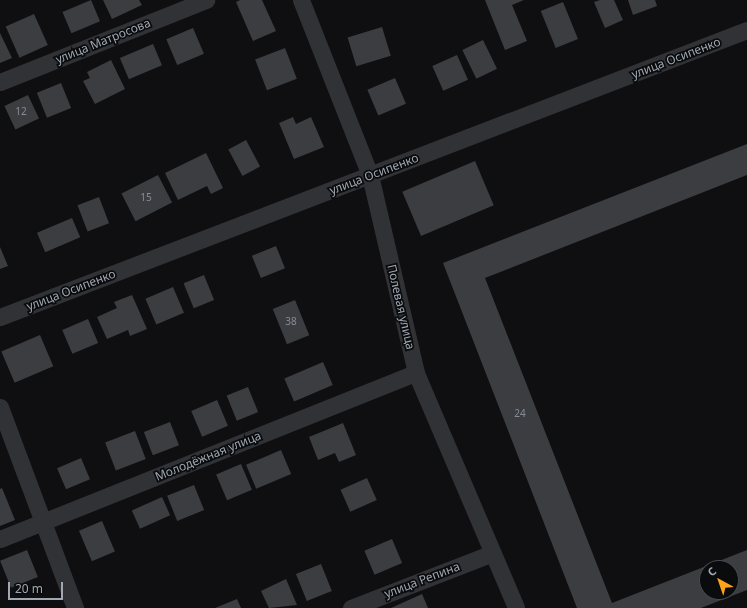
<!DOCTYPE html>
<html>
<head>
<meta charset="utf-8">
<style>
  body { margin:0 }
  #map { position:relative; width:747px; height:608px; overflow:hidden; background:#0f0f11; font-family:"Noto Sans",sans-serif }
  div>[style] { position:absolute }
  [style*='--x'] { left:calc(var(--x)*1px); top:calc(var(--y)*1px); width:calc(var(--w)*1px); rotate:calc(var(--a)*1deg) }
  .building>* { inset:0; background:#3b3d41; transform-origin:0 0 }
  .minor>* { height:17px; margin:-8.5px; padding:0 8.5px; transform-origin:8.5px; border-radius:8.5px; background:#303236 }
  span { translate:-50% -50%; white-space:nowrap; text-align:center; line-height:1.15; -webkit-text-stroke:3.5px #0a0b0c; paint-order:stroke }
  .number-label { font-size:10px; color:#868c96 }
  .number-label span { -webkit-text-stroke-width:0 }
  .street-label { font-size:12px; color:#9fa7b3 }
  .north { position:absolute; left:699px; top:560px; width:40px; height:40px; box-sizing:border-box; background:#0a0b0c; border:1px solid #46494f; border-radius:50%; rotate:320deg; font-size:11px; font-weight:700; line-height:16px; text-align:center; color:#9fa7b3 }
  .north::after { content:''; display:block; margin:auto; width:14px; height:18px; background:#fea21a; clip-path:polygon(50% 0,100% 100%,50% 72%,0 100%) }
  .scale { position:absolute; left:8px; top:582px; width:55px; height:18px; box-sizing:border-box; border:2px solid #9fa7b3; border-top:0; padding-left:5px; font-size:12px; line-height:14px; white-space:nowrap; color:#9fa7b3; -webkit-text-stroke:3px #0a0b0c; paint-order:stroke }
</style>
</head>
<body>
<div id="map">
  <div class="building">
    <div style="left:91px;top:0;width:23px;height:31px;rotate:67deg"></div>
    <div style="clip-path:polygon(103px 0,139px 0,142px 5px,112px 19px)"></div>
    <div style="clip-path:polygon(240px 0,262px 0,276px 31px,253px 41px,236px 2px)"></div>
    <div style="clip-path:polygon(485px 0,524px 0,512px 5px,527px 41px,505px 50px)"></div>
    <div style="clip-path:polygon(600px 0,614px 0,623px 20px,605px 28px,594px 2px)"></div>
    <div style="clip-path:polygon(628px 0,655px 0,657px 6px,633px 15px)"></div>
    <div style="left:563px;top:2px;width:40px;height:24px;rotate:68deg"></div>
    <div style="left:34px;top:14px;width:34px;height:31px;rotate:66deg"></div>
    <div style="left:382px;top:27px;width:30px;height:36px;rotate:73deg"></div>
    <div style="left:193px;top:28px;width:28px;height:29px;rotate:67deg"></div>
    <div style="clip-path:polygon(0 33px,12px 58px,0 63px)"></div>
    <div style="left:483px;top:40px;width:32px;height:23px;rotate:64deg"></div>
    <div style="left:153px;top:44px;width:23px;height:36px;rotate:67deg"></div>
    <div style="left:285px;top:48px;width:33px;height:32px;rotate:69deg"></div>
    <div style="left:457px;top:55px;width:27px;height:27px;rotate:66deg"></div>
    <div style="clip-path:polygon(111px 60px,125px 89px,95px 104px,83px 81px,90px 78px,87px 72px)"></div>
    <div style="left:395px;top:78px;width:28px;height:30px;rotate:67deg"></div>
    <div style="left:61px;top:83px;width:27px;height:26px;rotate:68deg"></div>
    <div style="left:28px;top:95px;width:26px;height:26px;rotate:65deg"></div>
    <div style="clip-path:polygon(293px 117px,296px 124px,311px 117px,324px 147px,294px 159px,279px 123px)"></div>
    <div style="left:246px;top:140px;width:30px;height:20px;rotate:62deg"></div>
    <div style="clip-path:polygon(evenodd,747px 144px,747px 175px,485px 278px,612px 603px,747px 550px,747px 590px,701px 608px,577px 608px,443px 263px,747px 144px,707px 568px,731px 568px,731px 592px,707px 592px,707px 568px)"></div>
    <div style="clip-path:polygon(206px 153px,223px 188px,211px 194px,207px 186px,178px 200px,165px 173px)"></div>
    <div style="left:475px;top:161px;width:48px;height:79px;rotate:67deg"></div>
    <div style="left:158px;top:175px;width:31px;height:41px;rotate:63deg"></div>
    <div style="left:99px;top:197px;width:28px;height:23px;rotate:69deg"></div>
    <div style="left:72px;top:218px;width:21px;height:38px;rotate:67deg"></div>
    <div style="left:276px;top:246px;width:24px;height:26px;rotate:68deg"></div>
    <div style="clip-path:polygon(0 247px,8px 266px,0 269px)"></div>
    <div style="left:204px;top:275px;width:27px;height:22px;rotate:68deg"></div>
    <div style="left:173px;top:287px;width:28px;height:30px;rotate:67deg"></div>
    <div style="clip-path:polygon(132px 295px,147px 329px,130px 336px,128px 330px,107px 339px,97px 317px,117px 308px,114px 302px)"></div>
    <div style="left:295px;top:300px;width:38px;height:24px;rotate:68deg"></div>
    <div style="left:88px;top:319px;width:26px;height:28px;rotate:67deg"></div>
    <div style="left:40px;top:335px;width:34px;height:42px;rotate:67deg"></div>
    <div style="left:323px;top:362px;width:25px;height:42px;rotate:67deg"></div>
    <div style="left:248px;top:387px;width:27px;height:23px;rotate:68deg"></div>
    <div style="left:217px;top:400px;width:28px;height:28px;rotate:67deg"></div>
    <div style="left:170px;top:422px;width:25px;height:28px;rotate:69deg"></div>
    <div style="clip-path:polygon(343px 423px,356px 455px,339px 462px,335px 453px,318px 460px,309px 437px)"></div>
    <div style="left:135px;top:431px;width:30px;height:32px;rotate:69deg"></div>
    <div style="left:281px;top:450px;width:26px;height:38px;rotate:67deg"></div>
    <div style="left:81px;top:458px;width:23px;height:26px;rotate:67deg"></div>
    <div style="left:241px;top:464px;width:28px;height:27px;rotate:67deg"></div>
    <div style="left:367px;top:478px;width:24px;height:29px;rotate:66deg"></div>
    <div style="left:194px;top:485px;width:27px;height:29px;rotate:68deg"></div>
    <div style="clip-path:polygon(2px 488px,15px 520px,0 526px,0 489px)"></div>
    <div style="left:162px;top:497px;width:20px;height:33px;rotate:66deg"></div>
    <div style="left:102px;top:521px;width:33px;height:25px;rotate:67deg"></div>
    <div style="left:392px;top:539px;width:26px;height:30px;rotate:67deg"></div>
    <div style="left:27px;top:550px;width:29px;height:29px;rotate:68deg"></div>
    <div style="left:321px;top:564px;width:29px;height:27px;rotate:68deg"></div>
    <div style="clip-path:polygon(286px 579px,297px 605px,269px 608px,261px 591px)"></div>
    <div style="clip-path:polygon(422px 594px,428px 608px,391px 608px)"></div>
    <div style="clip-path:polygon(237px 599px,241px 608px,215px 608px)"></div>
  </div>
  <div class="minor">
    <div style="--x:301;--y:0;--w:188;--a:68.5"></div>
    <div style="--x:370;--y:175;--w:203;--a:76.9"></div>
    <div style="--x:416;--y:373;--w:255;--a:66.9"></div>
    <div style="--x:0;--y:82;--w:222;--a:-21.7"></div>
    <div style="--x:0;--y:317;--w:800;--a:-21.02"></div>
    <div style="--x:0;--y:407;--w:215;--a:69.5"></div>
    <div style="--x:0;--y:539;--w:448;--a:-21.8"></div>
    <div style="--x:351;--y:608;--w:152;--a:-21.2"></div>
  </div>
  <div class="number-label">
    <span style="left:21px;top:112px">12</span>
    <span style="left:146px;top:198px">15</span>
    <span style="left:291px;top:322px">38</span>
    <span style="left:520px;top:414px">24</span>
  </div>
  <div class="street-label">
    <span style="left:103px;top:41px;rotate:-22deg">улица Матросова</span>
    <span style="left:676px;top:58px;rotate:-21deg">улица Осипенко</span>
    <span style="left:374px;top:174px;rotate:-21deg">улица Осипенко</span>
    <span style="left:71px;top:290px;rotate:-21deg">улица Осипенко</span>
    <span style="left:401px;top:307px;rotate:77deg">Полевая улица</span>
    <span style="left:208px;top:456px;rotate:-22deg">Молодёжная улица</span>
    <span style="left:422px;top:580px;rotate:-21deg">улица Репина</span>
  </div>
  <div class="north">С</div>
  <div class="scale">20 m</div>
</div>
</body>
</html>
